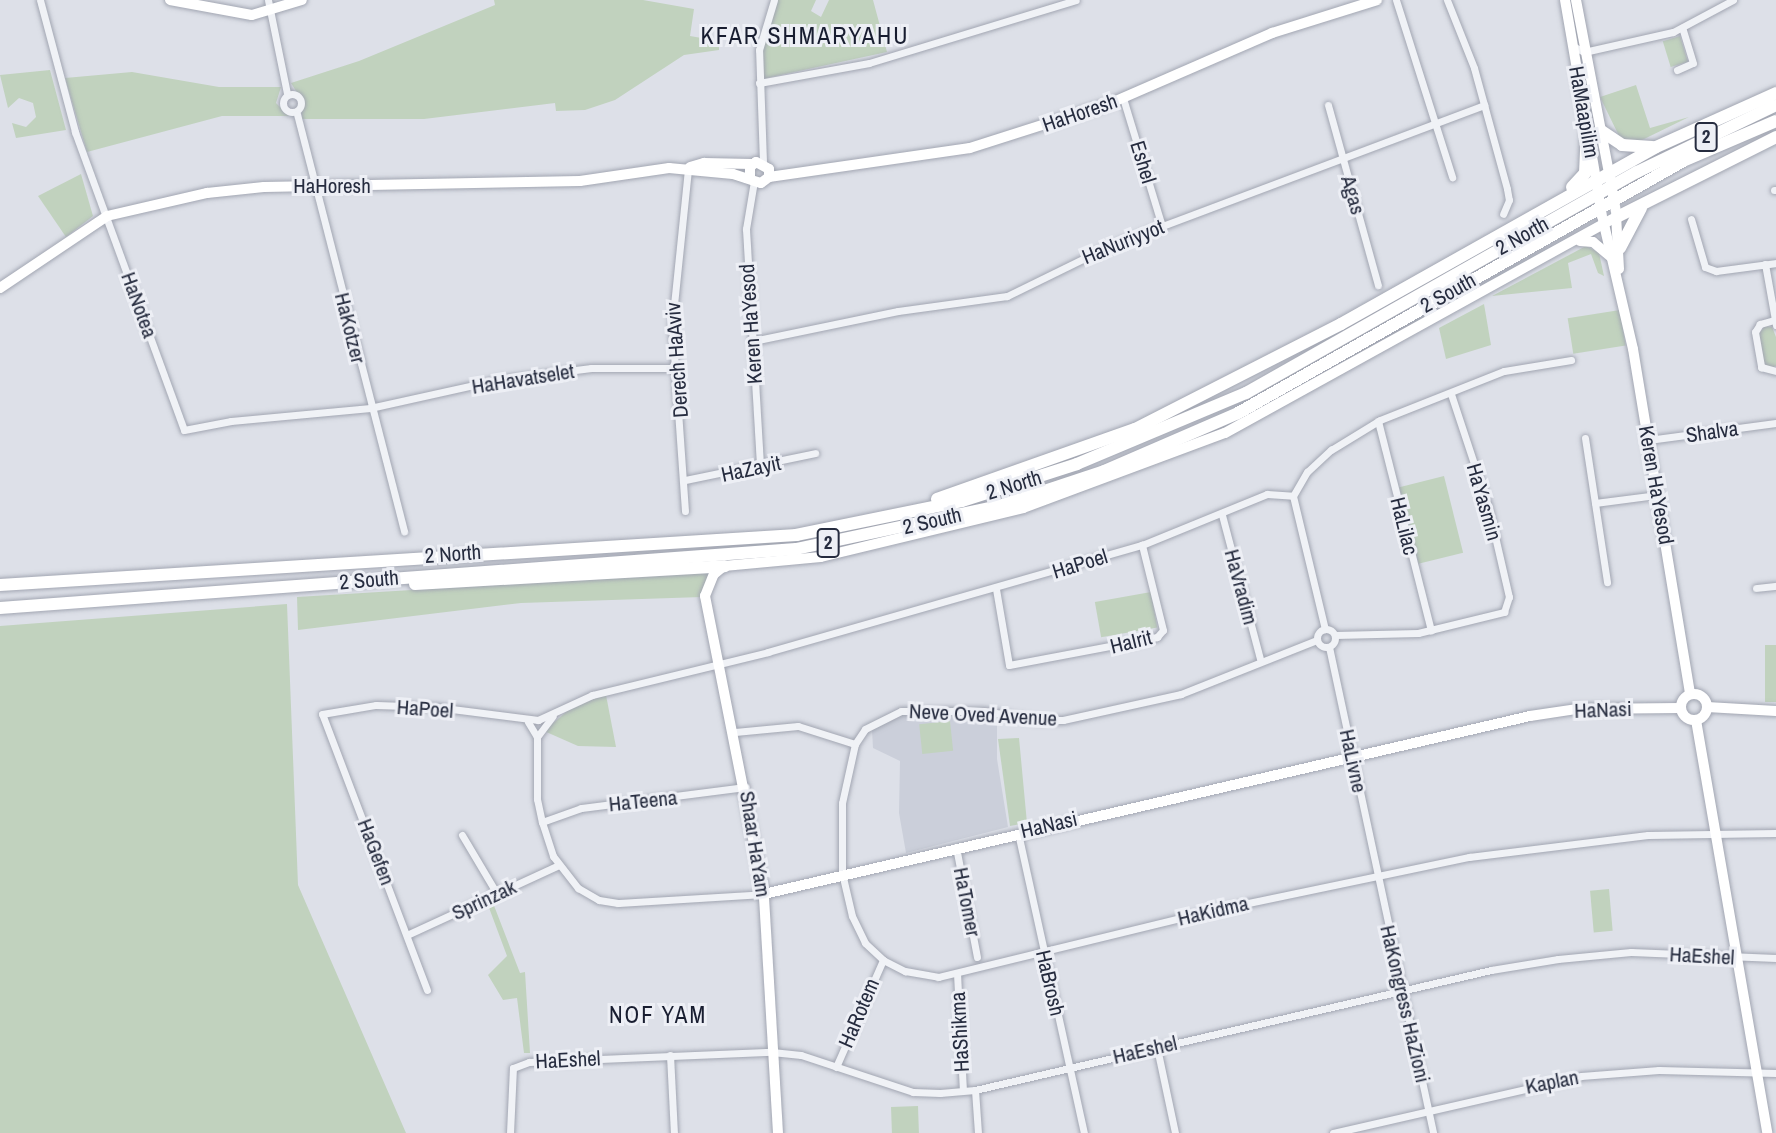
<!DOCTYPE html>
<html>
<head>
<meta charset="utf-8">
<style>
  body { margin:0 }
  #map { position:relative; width:1776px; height:1133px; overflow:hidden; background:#dde0e8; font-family:"Archivo Narrow",sans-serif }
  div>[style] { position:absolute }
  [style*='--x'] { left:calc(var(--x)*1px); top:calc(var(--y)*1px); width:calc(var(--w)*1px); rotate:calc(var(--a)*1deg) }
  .built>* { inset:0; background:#cbcfda }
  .green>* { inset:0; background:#c1d2be; transform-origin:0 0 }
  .roads { filter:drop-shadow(0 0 2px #a2a6b2) drop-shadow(0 0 2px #a2a6b2) }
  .street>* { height:7px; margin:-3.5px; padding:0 3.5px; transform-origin:3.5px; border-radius:3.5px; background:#f0f2f6 }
  .street>.ring { margin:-3.5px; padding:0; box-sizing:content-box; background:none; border:7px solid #f0f2f6; border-radius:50% }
  .secondary>* { height:10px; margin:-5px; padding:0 5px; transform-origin:5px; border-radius:5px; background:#fff }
  .secondary>.ring { margin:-5px; padding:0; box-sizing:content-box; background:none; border:10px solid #fff; border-radius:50% }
  .highway>* { height:12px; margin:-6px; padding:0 6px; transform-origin:6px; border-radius:6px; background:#fff }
  .secondary-bridge>* { height:10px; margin:-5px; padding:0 5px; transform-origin:5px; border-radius:5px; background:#fff }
  span { translate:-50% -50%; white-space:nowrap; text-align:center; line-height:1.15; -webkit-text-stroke:6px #edeff5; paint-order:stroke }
  .shield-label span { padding:2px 5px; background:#edeff5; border:2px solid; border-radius:5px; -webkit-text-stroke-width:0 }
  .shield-label { font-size:19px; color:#262c3f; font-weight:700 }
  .street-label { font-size:21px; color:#262c3f }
  .neighbourhood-label { font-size:23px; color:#181d30; letter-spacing:2px }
  .quarter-label { font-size:24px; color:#181d30; letter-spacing:2px }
</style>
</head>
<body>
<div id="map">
  <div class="built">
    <div style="clip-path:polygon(981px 713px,997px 716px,997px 759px,1008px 827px,906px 853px,899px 813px,900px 761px,873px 748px,872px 730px,901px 714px)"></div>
  </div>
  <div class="green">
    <div style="clip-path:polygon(494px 0,643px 0,694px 9px,690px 36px,719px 41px,719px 50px,684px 55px,615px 100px,585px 110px,556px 111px,555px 103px,424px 119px,302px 119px,301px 99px,291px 83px,359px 61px,495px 5px)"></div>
    <div style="clip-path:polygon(778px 0,816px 0,811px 11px,821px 17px,829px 0,873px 0,887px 52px,762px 79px,763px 49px)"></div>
    <div style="left:1680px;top:36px;width:27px;height:18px;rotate:73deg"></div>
    <div style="clip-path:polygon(50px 70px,66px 130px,16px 138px,12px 123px,26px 127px,36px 117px,33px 103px,19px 98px,8px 108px,0 75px)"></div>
    <div style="clip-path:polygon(132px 72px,219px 87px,281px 87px,276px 103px,289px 116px,222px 116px,87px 152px,65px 78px)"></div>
    <div style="clip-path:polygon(1636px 85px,1650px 128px,1689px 117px,1640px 141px,1621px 140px,1600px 97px)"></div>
    <div style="clip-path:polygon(81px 174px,93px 216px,66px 237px,38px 196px)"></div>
    <div style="clip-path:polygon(1586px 246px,1599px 253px,1604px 276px,1598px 273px,1591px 254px,1568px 263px,1572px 288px,1492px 296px)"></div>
    <div style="clip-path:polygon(1484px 304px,1491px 345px,1446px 359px,1439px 328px)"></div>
    <div style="left:1620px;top:310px;width:36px;height:53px;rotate:81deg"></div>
    <div style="clip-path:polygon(1765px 326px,1772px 327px,1776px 337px,1776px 366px,1770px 368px,1763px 364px,1758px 335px)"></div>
    <div style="left:1444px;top:476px;width:79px;height:46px;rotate:76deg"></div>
    <div style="clip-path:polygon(709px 572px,702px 597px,521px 603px,298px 630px,297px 597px)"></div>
    <div style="left:1151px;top:592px;width:36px;height:57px;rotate:80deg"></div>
    <div style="clip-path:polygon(287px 604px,298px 885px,406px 1133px,0 1133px,0 626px)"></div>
    <div style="left:1776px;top:645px;width:57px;height:11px;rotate:90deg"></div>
    <div style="clip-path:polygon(606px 695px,616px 747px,578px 746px,544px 731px,573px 706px)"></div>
    <div style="left:950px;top:721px;width:30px;height:31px;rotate:84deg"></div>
    <div style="clip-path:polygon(1019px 738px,1027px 823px,1010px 826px,998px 739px)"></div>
    <div style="left:1609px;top:889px;width:42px;height:19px;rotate:85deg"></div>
    <div style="clip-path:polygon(493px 903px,520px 973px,525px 972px,530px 1053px,524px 1053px,517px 998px,503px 1000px,488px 975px,507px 956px,488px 905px)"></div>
    <div style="left:918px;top:1106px;width:27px;height:27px;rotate:88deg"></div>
  </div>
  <div class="roads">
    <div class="street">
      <div style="--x:40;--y:0;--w:137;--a:75.1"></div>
      <div style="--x:75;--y:132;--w:317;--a:69.9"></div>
      <div style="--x:184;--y:430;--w:48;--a:-10.8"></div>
      <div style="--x:231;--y:421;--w:140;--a:-5.3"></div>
      <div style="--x:370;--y:408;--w:129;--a:-12.5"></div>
      <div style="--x:496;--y:380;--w:96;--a:-7.2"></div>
      <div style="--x:591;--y:368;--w:86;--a:0"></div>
      <div style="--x:268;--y:0;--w:95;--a:78.5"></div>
      <div style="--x:1396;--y:0;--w:186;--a:72.4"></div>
      <div style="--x:1447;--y:0;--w:73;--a:68.3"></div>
      <div style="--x:1474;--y:68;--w:125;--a:74.7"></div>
      <div style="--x:1507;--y:189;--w:11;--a:80"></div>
      <div style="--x:1509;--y:200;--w:15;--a:113"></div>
      <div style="--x:1573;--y:46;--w:13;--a:29"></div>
      <div style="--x:1584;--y:52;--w:91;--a:-12.7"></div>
      <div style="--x:1673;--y:32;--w:68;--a:-28.1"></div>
      <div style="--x:1677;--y:70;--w:17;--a:-24"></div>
      <div style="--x:1693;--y:63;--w:37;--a:-107"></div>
      <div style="--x:759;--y:83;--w:112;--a:-10.3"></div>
      <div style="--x:869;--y:63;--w:216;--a:-16.9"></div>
      <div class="ring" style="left:283px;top:94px;width:11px;height:11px"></div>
      <div style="--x:1123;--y:98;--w:134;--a:73.1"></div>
      <div style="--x:1328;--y:105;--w:187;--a:74.5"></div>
      <div style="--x:297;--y:114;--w:431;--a:75.6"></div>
      <div style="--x:763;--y:162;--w:112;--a:-92"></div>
      <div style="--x:759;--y:50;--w:52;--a:-73.3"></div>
      <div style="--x:754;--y:181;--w:49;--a:99.5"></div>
      <div style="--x:746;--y:229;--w:238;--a:86.6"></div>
      <div style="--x:1774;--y:190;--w:2;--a:0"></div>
      <div style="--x:1691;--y:219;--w:50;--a:73.7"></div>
      <div style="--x:1705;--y:267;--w:12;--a:20"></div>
      <div style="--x:1716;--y:271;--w:61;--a:-7.6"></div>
      <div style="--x:1765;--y:264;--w:62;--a:79.8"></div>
      <div style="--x:1774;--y:320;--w:15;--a:164"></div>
      <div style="--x:1760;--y:324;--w:9;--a:122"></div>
      <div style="--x:1755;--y:332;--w:36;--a:80"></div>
      <div style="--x:1761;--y:367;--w:16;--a:15"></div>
      <div style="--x:753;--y:341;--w:148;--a:-11.7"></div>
      <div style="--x:898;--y:311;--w:110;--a:-7.8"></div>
      <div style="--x:1007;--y:296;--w:114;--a:-26.1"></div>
      <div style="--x:1109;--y:246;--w:401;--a:-20.6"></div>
      <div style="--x:1378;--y:421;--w:216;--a:75.8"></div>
      <div style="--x:1585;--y:438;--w:146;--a:81.3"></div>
      <div style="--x:1648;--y:440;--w:129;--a:-7.6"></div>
      <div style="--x:685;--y:480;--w:133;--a:-11.7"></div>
      <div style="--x:1293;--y:496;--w:28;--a:-60"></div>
      <div style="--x:1307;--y:472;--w:33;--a:-43"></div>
      <div style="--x:1331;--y:450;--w:57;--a:-31.5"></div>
      <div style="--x:1380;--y:420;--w:133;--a:-21.6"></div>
      <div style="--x:1504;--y:371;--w:68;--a:-9.3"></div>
      <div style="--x:1293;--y:496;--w:137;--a:76.5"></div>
      <div style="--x:1595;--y:503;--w:63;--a:-7.4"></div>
      <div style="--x:685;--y:511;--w:187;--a:-94"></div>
      <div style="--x:672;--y:324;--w:157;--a:-84.1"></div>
      <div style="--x:1222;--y:515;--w:149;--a:75.2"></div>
      <div style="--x:1756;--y:588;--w:20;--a:-6"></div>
      <div style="--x:996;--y:589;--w:77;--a:80.3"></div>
      <div style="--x:1009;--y:665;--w:151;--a:-10.7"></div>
      <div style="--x:1157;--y:637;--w:9;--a:-49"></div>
      <div style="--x:1163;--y:630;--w:88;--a:-103.9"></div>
      <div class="ring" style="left:1317px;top:629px;width:11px;height:11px"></div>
      <div style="--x:1335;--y:635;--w:83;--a:-1.4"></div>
      <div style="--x:1418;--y:633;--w:89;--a:-13.7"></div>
      <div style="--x:1504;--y:612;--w:16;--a:-72"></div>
      <div style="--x:1509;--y:597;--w:93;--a:-103"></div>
      <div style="--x:1488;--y:506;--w:118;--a:-108.3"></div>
      <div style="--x:1329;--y:647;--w:497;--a:77.9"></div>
      <div style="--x:528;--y:722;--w:17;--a:59"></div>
      <div style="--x:537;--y:737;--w:62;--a:90"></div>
      <div style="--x:537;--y:799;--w:24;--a:78"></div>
      <div style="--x:542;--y:822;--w:36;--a:72"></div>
      <div style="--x:553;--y:856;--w:41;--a:52"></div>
      <div style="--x:578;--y:888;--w:24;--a:30"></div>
      <div style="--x:599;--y:900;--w:19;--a:9"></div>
      <div style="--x:618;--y:903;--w:146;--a:-3.5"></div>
      <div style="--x:735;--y:732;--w:63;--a:-5.4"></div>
      <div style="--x:798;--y:726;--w:60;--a:17.5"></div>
      <div style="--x:855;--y:744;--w:18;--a:-56"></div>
      <div style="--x:865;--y:729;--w:40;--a:-26.6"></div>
      <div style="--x:901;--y:711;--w:83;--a:0"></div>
      <div style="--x:984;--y:711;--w:54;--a:9.6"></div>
      <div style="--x:1037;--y:720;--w:26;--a:0"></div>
      <div style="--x:1063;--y:720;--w:121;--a:-12.4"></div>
      <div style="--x:1181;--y:694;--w:146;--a:-21.7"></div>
      <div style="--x:537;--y:737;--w:26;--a:-53"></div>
      <div style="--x:855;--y:744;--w:60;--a:102.4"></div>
      <div style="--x:842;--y:803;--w:70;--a:90"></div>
      <div style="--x:842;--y:873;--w:44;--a:76.9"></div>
      <div style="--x:852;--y:916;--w:30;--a:64"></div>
      <div style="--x:865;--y:943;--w:25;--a:43"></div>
      <div style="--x:883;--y:960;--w:25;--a:27"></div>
      <div style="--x:905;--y:971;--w:34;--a:10"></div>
      <div style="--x:938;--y:977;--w:275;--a:-13.7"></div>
      <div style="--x:1205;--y:912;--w:270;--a:-11.8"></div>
      <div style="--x:1469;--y:857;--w:180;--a:-7"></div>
      <div style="--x:1648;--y:835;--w:128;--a:-0.9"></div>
      <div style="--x:542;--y:822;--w:41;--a:-19.7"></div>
      <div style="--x:581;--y:808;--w:166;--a:-7.3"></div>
      <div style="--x:1018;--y:833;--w:307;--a:77.6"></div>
      <div style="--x:462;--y:835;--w:69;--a:59.3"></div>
      <div style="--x:956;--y:847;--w:112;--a:79.2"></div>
      <div style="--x:409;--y:934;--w:165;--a:-24.7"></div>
      <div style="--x:957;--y:973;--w:117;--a:87.1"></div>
      <div style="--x:427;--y:990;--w:295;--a:-110.8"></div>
      <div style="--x:322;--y:714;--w:55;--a:-9.5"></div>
      <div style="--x:376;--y:705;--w:60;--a:1.9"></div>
      <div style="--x:436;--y:707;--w:103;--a:7.3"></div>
      <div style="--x:538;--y:720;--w:60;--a:-24.8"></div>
      <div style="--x:592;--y:695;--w:181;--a:-13.7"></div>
      <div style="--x:768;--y:652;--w:389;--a:-16"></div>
      <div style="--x:1142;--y:545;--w:135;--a:-22.2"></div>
      <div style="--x:1267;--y:494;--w:26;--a:4"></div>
      <div style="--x:1157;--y:1048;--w:87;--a:78"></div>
      <div style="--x:670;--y:1055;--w:78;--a:87.1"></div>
      <div style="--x:836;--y:1067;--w:117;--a:-66.3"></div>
      <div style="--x:975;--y:1090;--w:43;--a:86"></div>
      <div style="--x:510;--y:1133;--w:65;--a:-87.4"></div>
      <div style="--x:513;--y:1068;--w:17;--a:-21"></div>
      <div style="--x:529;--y:1062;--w:243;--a:-2.4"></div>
      <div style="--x:772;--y:1052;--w:29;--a:6"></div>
      <div style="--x:801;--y:1055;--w:118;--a:18.3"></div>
      <div style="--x:913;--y:1092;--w:27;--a:2"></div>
      <div style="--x:940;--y:1093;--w:35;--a:-5"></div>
      <div style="--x:975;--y:1090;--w:530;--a:-13.09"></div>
      <div style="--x:1491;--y:970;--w:68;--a:-9.3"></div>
      <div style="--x:1558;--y:959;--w:73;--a:-5.5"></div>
      <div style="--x:1631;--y:952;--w:145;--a:2.4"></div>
      <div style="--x:1333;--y:1133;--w:254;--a:-12.9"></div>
      <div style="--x:1581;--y:1076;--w:78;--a:-4.4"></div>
      <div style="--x:1659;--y:1070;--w:117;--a:1.5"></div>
    </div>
    <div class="secondary">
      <div style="--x:170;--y:0;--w:83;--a:10.4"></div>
      <div style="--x:252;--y:15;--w:52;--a:-16.7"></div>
      <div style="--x:1565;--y:0;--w:188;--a:80.2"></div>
      <div style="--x:1576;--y:0;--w:181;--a:79.2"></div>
      <div style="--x:690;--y:167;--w:15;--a:-16"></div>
      <div style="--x:704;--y:163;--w:48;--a:1.2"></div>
      <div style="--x:769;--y:177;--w:203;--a:-8.2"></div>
      <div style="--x:970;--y:148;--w:148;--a:-17.7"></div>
      <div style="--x:1111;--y:103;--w:176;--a:-23.5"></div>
      <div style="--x:1272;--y:33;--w:110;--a:-17.4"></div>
      <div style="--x:1616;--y:215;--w:54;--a:86.8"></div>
      <div style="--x:1603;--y:220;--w:132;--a:76.9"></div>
      <div style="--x:1633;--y:349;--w:350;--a:80.6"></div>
      <div style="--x:1580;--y:241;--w:13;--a:4"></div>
      <div style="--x:1593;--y:242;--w:23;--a:40"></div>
      <div style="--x:0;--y:288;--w:129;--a:-33.9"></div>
      <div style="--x:107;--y:216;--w:103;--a:-13"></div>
      <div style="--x:207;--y:193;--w:57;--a:-6"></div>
      <div style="--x:264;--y:187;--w:316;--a:-1.1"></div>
      <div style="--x:580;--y:181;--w:90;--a:-8.3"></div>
      <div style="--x:669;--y:168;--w:64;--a:5.4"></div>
      <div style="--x:733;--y:174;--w:29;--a:18"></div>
      <div style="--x:761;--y:183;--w:10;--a:-37"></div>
      <div style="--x:769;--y:177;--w:8;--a:-90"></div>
      <div style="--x:769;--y:169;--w:15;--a:-152"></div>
      <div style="--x:756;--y:162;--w:8;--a:140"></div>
      <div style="--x:750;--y:167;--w:10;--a:90"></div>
      <div class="ring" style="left:1681px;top:694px;width:16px;height:16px"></div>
      <div style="--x:1707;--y:707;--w:69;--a:3.3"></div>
      <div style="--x:1696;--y:720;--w:419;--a:80.2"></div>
      <div style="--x:764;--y:894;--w:786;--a:-13.08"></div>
      <div style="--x:1530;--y:716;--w:48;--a:-8.5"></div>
      <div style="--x:1577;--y:709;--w:104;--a:-0.6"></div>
      <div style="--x:778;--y:1133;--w:239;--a:-93.4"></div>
      <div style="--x:764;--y:894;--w:304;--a:-101.2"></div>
      <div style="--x:705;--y:596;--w:24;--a:-68"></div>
      <div style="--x:714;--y:574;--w:13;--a:-39"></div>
      <div style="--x:724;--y:566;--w:97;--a:-5.3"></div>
      <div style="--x:821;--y:557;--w:208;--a:-13.6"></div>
      <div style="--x:1023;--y:508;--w:215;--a:-20.4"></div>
      <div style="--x:1225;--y:433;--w:448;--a:-28.9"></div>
    </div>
    <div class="highway">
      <div style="--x:1600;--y:130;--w:27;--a:34"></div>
      <div style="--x:1622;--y:145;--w:30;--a:4"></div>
      <div style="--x:1572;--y:187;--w:19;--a:-47"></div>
      <div style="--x:1585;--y:173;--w:44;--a:-87.4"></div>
      <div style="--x:1617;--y:217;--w:178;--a:-26.7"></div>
      <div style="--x:1620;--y:248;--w:45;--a:-62.3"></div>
      <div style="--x:937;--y:499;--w:210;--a:-19.5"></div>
      <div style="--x:1135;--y:429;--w:231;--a:-27"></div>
      <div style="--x:1341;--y:324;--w:361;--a:-29.3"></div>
      <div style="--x:1656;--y:147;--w:132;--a:-24.2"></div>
      <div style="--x:415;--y:584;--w:310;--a:-3.3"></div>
      <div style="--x:0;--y:585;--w:798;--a:-3.59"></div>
      <div style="--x:796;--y:535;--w:169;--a:-11.6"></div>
      <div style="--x:962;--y:501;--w:121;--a:-17.8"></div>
      <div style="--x:1077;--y:464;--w:183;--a:-22.8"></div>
      <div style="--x:1246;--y:393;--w:449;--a:-29.5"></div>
      <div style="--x:1637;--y:172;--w:154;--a:-25.7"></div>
      <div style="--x:0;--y:608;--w:798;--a:-4.24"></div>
      <div style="--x:796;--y:549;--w:208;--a:-12"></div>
      <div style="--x:999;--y:506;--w:111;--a:-18.4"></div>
      <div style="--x:1104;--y:471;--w:146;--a:-23.4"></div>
      <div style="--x:1238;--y:413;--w:514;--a:-29.51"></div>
      <div style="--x:1685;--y:160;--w:99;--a:-23.2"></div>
    </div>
  </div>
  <div class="secondary-bridge">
    <div style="--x:1610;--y:178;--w:34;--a:80"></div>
    <div style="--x:1597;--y:185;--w:32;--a:81"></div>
  </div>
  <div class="shield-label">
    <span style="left:1706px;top:137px">2</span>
    <span style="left:828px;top:543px">2</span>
  </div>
  <div class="street-label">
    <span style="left:1584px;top:112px;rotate:80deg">HaMaapilim</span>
    <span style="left:1080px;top:113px;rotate:-19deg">HaHoresh</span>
    <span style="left:1143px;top:162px;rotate:73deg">Eshel</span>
    <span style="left:332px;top:186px">HaHoresh</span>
    <span style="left:1353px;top:195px;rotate:74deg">Agas</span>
    <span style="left:1522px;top:236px;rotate:-29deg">2 North</span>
    <span style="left:1123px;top:242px;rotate:-22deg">HaNuriyyot</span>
    <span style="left:1448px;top:293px;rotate:-29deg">2 South</span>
    <span style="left:139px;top:305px;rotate:70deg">HaNotea</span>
    <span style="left:751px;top:324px;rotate:-94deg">Keren HaYesod</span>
    <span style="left:350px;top:328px;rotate:76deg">HaKotzer</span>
    <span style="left:677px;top:360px;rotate:-94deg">Derech HaAviv</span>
    <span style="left:523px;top:379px;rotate:-9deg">HaHavatselet</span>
    <span style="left:1712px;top:432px;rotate:-8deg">Shalva</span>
    <span style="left:751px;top:469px;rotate:-12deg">HaZayit</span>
    <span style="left:1014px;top:485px;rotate:-17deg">2 North</span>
    <span style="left:1656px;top:485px;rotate:80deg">Keren HaYesod</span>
    <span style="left:1484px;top:502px;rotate:74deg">HaYasmin</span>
    <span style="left:932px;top:521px;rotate:-13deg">2 South</span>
    <span style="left:1404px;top:526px;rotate:76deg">HaLilac</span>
    <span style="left:453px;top:554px;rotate:-4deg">2 North</span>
    <span style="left:1080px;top:564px;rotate:-17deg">HaPoel</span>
    <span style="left:369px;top:580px;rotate:-5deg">2 South</span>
    <span style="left:1241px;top:587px;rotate:75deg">HaVradim</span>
    <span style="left:1131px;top:642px;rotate:-14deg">HaIrit</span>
    <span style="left:425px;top:709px;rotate:4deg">HaPoel</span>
    <span style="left:1603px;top:710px;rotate:-2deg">HaNasi</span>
    <span style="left:983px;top:715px;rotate:3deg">Neve Oved Avenue</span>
    <span style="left:1353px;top:761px;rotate:78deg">HaLivne</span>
    <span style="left:643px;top:801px;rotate:-6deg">HaTeena</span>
    <span style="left:1049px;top:825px;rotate:-13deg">HaNasi</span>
    <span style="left:755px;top:844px;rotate:81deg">Shaar HaYam</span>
    <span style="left:376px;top:852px;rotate:69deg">HaGefen</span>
    <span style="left:484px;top:900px;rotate:-25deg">Sprinzak</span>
    <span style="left:967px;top:902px;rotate:79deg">HaTomer</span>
    <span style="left:1213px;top:911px;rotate:-13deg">HaKidma</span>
    <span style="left:1702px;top:956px;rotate:3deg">HaEshel</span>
    <span style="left:1050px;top:983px;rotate:77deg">HaBrosh</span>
    <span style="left:1405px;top:1004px;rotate:77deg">HaKongress HaZioni</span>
    <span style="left:859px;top:1013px;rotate:-67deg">HaRotem</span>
    <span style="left:960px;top:1032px;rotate:-93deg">HaShikma</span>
    <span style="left:1145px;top:1050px;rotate:-13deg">HaEshel</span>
    <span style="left:568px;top:1060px;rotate:-3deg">HaEshel</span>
    <span style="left:1552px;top:1082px;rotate:-11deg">Kaplan</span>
  </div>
  <div class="neighbourhood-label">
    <span style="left:658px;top:1015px">NOF YAM</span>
  </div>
  <div class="quarter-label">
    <span style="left:805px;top:36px">KFAR SHMARYAHU</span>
  </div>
</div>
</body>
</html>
